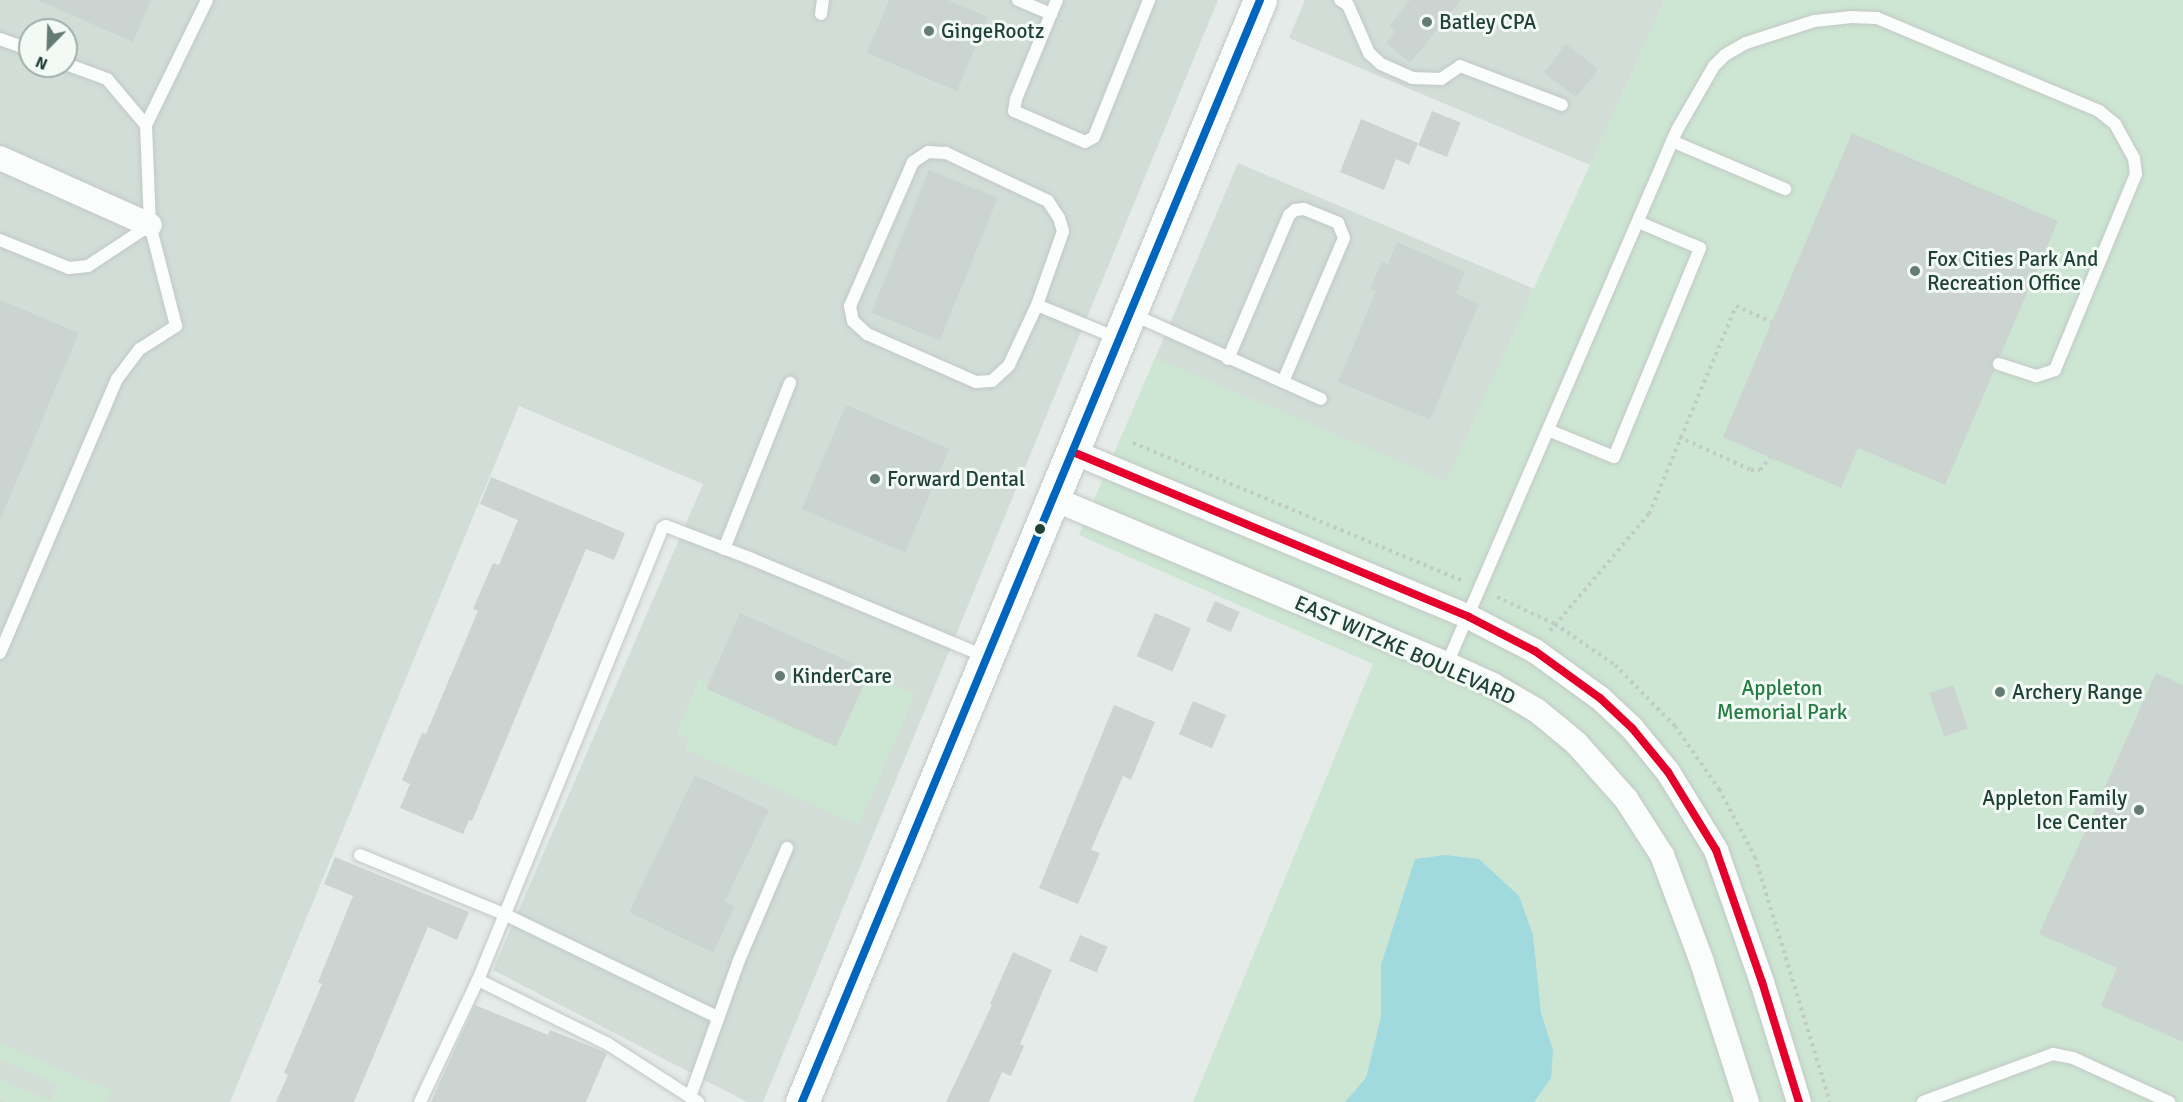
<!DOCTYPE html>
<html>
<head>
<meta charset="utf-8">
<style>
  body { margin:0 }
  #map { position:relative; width:2183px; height:1102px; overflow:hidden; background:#e5ebe8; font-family:Signika,sans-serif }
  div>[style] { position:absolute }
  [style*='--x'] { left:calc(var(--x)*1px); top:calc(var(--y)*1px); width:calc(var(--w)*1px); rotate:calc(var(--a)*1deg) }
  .built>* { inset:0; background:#d2ddd8; transform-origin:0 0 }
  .green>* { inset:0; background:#cce6d3 }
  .water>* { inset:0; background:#a0d9de }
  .building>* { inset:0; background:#ccd4d1; transform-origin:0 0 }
  .path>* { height:4px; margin-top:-2px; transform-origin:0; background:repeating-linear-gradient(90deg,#c0cbc6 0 3px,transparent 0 7.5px) }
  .roads { filter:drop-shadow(0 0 2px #c2c8c5) drop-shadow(0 0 2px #c2c8c5) }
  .lane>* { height:12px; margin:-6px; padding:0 6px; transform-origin:6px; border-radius:6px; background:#fbfcfc }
  .street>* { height:24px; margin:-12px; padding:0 12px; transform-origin:12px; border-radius:12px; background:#fbfcfc }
  .secondary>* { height:33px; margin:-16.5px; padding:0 16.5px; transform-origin:16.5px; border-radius:16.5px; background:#fbfcfc }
  .bus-1>* { height:8px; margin:-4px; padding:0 4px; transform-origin:4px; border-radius:4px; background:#e4002b }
  .bus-2>* { height:8px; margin:-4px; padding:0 4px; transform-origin:4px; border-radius:4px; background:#0065bd }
  .dots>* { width:16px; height:16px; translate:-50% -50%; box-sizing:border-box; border:3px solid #f3faf6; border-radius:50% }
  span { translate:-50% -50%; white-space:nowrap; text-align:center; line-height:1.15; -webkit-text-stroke:6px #f3faf6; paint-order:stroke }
  .poi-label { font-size:21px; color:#1f4136 }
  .left { translate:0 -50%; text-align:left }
  .right { translate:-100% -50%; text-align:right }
  .street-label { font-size:21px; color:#1f4136 }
  .park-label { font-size:21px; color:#247d42 }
  .north { position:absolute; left:18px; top:18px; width:60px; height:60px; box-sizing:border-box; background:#f3faf6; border:2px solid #9eb0a9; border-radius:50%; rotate:203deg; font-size:16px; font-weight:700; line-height:24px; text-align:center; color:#1f4136 }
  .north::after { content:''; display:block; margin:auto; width:21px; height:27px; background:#647c74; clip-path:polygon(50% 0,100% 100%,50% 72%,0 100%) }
</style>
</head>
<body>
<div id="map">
  <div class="built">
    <div style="clip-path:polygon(evenodd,0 0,1218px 0,763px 1102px,747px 1102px,493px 970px,703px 484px,519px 406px,230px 1102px,0 1102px,0 0,30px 30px,66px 30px,66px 66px,30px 66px,30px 30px)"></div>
    <div style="clip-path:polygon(1305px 0,1665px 0,1590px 165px,1289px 38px)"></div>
    <div style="left:1238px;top:163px;width:321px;height:212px;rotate:23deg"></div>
  </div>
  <div class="green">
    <div style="clip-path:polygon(1665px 0,2183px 0,2183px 1102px,1193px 1102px,1373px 664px,1079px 535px,1155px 358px,1446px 481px)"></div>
    <div style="clip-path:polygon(869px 673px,915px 694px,859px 825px,685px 749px,689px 739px,677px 733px,699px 679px,709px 684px,708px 689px,837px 745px)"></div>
    <div style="clip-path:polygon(0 1043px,112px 1091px,108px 1102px,5px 1102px,0 1100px,0 1079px,51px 1101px,58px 1085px,0 1060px)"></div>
  </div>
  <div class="water">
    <div style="clip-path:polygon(1445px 855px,1479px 859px,1519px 896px,1533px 935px,1541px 1013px,1553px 1050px,1551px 1078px,1534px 1102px,1345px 1102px,1366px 1078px,1381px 1017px,1381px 965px,1415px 859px)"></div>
  </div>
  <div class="building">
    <div style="clip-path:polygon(37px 0,151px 0,133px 42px)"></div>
    <div style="clip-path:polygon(889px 0,948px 0,988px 17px,957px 91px,867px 53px)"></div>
    <div style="clip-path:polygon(1410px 0,1461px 0,1410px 63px,1386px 43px,1395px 31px,1389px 27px)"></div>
    <div style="left:1566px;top:44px;width:41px;height:36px;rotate:38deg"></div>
    <div style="left:1432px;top:111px;width:31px;height:37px;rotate:22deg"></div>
    <div style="clip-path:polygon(1361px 119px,1418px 143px,1409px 165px,1396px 159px,1384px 190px,1340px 172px)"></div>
    <div style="clip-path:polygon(1852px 133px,2058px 221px,2000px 356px,1991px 361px,1994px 371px,1945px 485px,1858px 448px,1841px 488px,1723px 437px)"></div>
    <div style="left:929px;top:170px;width:74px;height:154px;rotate:22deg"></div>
    <div style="clip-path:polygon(1397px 242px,1465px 272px,1456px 294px,1479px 304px,1430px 420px,1338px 382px,1376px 291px,1370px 288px,1382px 262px,1388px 264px)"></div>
    <div style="clip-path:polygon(0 300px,79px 333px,0 520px)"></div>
    <div style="left:846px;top:405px;width:112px;height:113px;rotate:23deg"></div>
    <div style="clip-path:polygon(491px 477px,625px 533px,614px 560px,586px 549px,472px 821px,469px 820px,463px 834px,400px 808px,410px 784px,402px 780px,422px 733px,426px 734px,478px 611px,473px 609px,493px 563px,499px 565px,518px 520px,480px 504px)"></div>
    <div style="left:1215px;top:601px;width:27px;height:22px;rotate:24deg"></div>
    <div style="left:740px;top:613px;width:142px;height:83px;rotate:24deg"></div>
    <div style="left:1155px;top:613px;width:39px;height:47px;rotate:23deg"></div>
    <div style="clip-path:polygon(2156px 673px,2183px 685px,2183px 1042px,2101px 1006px,2117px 968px,2039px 934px)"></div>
    <div style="left:1953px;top:685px;width:46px;height:25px;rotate:71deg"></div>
    <div style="left:1193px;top:701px;width:36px;height:36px;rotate:23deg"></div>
    <div style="clip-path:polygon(1114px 705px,1155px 722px,1131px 780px,1123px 776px,1091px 850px,1100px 853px,1078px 904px,1039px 888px)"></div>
    <div style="clip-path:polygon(695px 775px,769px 810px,725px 901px,735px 906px,713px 953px,629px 912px)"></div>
    <div style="clip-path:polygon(335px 857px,469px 912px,457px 940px,428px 927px,354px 1102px,276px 1102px,288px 1075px,284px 1073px,322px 984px,318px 982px,353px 896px,324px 884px)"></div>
    <div style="left:1080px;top:935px;width:30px;height:28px;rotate:23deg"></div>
    <div style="clip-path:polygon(1013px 952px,1052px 970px,1020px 1044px,1024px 1046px,1011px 1076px,1002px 1072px,989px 1102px,946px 1102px,992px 1005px,990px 1004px)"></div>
    <div style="clip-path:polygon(475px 1005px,548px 1035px,550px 1030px,607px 1053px,586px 1102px,431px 1102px)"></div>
  </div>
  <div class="path">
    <div style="--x:1679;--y:437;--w:79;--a:24.6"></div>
    <div style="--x:1751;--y:470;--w:9;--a:0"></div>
    <div style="--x:1760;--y:470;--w:16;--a:-50"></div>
    <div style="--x:1133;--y:443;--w:358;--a:22.7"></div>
    <div style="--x:1497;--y:597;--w:64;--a:25"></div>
    <div style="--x:1555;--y:624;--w:73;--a:34.3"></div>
    <div style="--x:1615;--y:665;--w:86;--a:45.5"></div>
    <div style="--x:1675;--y:726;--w:77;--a:55.1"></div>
    <div style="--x:1719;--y:789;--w:77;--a:62.1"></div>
    <div style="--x:1755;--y:857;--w:256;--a:73"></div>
    <div style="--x:1550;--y:631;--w:153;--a:-49.8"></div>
    <div style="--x:1649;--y:514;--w:225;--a:-67.3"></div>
    <div style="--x:1736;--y:306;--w:39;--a:24"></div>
  </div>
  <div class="roads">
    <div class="lane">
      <div style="--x:1018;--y:0;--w:36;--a:23"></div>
      <div style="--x:1051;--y:14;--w:15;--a:-67"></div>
      <div style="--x:1340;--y:0;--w:9;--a:32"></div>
      <div style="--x:1348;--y:5;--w:52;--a:66.4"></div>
      <div style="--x:1369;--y:53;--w:16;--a:43"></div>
      <div style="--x:1381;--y:64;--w:34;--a:24"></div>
      <div style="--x:1412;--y:78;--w:29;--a:2"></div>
      <div style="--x:1441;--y:79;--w:23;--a:-34"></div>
      <div style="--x:1460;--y:66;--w:109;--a:20.9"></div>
      <div style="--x:821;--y:14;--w:14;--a:-82"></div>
      <div style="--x:1051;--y:14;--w:92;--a:112.4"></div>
      <div style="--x:1016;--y:99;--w:12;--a:99"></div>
      <div style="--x:1014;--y:111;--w:77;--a:23.6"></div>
      <div style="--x:1085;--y:142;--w:10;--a:-29"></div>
      <div style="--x:1094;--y:137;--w:148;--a:-68.1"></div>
      <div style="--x:0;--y:39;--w:32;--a:20"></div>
      <div style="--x:66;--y:64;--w:44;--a:20.1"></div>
      <div style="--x:107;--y:79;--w:60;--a:49.7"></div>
      <div style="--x:1672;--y:141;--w:123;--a:23"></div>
      <div style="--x:0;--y:240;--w:74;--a:22.1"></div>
      <div style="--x:69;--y:268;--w:19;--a:-6"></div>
      <div style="--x:88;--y:266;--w:74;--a:-33.5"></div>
      <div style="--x:1037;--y:305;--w:78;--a:-70.6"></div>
      <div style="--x:1063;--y:231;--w:14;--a:-107"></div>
      <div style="--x:1059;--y:218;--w:20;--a:-123"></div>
      <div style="--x:1048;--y:201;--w:113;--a:-154.8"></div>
      <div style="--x:946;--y:153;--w:18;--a:-177"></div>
      <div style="--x:928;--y:152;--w:18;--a:146"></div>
      <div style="--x:913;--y:162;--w:157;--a:113.6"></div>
      <div style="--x:850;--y:306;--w:15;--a:79"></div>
      <div style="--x:853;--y:321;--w:19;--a:43"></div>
      <div style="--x:867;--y:334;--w:119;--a:23.8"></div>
      <div style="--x:976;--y:382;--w:16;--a:-4"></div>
      <div style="--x:992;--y:381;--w:23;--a:-43"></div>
      <div style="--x:1009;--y:365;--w:66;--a:-65"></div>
      <div style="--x:1037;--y:305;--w:89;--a:22.5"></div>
      <div style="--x:1132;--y:314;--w:207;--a:24.2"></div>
      <div style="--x:1228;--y:359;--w:156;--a:-67"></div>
      <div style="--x:1289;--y:215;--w:8;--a:-40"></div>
      <div style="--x:1295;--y:210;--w:9;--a:-6"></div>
      <div style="--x:1304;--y:209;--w:37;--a:22"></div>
      <div style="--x:1338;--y:223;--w:16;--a:68"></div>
      <div style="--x:1344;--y:238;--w:156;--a:113"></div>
      <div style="--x:1548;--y:430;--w:71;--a:22.2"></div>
      <div style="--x:1614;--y:457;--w:226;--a:-67.6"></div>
      <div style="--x:1700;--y:248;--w:67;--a:-157.2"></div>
      <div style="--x:724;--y:549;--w:179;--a:-68.3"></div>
      <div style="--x:0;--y:653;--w:298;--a:-66.9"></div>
      <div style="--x:117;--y:379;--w:38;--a:-53"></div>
      <div style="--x:140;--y:349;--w:43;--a:-32.6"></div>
      <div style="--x:176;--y:326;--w:104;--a:-104.4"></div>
      <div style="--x:150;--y:225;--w:100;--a:-92.3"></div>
      <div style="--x:146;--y:125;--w:139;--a:-64"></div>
      <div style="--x:1447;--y:664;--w:581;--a:-66.7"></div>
      <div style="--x:1677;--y:130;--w:74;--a:-60"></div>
      <div style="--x:1714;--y:66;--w:16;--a:-45"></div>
      <div style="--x:1725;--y:55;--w:24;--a:-30"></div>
      <div style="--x:1746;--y:43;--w:71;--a:-17.9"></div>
      <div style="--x:1814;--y:21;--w:36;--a:-6"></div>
      <div style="--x:1850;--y:17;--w:27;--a:2"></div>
      <div style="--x:1877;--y:18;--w:241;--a:22.7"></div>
      <div style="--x:2099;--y:111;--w:21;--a:39"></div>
      <div style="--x:2115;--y:124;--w:39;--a:61"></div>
      <div style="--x:2134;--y:158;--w:16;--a:83"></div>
      <div style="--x:2136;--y:174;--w:212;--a:112.5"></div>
      <div style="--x:2055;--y:370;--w:20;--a:162"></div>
      <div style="--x:2036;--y:376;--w:39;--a:-162"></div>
      <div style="--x:360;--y:855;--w:156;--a:22.3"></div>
      <div style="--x:504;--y:914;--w:237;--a:25.8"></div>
      <div style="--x:690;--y:1097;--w:145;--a:-70.3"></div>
      <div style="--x:739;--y:960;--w:122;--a:-66.8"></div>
      <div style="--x:420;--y:1102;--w:135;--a:-64.6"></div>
      <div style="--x:698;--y:1102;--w:107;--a:-147.2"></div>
      <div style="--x:608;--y:1044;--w:145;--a:-153.8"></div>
      <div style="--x:478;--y:980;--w:488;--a:-67.8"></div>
      <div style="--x:662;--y:528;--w:4;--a:-27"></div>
      <div style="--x:666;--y:526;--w:92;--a:21"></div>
      <div style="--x:752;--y:559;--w:254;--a:22.7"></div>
      <div style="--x:1923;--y:1102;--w:139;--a:-20.3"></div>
      <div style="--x:2053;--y:1054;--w:20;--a:11"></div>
      <div style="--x:2073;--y:1058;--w:106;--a:24.6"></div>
    </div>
    <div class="street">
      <div style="--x:0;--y:158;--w:164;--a:24.1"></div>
      <div style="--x:1073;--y:452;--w:429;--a:22.6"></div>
      <div style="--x:1469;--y:617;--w:74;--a:27.3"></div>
      <div style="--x:1535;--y:651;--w:80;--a:35.9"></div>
      <div style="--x:1600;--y:698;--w:44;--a:43.2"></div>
      <div style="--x:1632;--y:728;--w:57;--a:50.7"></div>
      <div style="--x:1668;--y:772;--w:92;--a:58.4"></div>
      <div style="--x:1716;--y:850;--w:140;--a:70.8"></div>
      <div style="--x:1762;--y:982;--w:126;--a:72.9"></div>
      <div style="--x:1054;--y:499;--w:426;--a:22.8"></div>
      <div style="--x:1447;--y:664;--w:51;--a:24.5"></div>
      <div style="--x:1493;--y:685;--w:50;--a:30.2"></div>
      <div style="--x:1536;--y:710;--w:27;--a:39"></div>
      <div style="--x:1557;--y:727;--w:26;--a:40"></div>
      <div style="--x:1577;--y:744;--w:74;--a:48.3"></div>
      <div style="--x:1626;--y:799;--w:67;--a:57.3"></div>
      <div style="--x:1662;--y:855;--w:114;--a:69.5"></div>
      <div style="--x:1702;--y:962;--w:147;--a:72.2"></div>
    </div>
    <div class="secondary">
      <div style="--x:802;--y:1102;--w:1193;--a:-67.43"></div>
    </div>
  </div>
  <div class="bus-1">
    <div style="--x:1073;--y:452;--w:429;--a:22.6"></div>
    <div style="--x:1469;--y:617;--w:74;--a:27.3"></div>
    <div style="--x:1535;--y:651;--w:80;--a:35.9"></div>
    <div style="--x:1600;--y:698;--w:44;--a:43.2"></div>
    <div style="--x:1632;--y:728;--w:57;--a:50.7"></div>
    <div style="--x:1668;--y:772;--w:92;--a:58.4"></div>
    <div style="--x:1716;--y:850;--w:140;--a:70.8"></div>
    <div style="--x:1762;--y:982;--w:126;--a:72.9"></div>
  </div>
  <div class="bus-2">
    <div style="--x:802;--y:1102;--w:1193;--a:-67.43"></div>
  </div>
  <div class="dots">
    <div style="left:1427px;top:22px;background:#647c74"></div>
    <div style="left:929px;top:31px;background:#647c74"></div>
    <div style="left:1915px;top:271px;background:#647c74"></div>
    <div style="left:875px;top:479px;background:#647c74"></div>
    <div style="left:1040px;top:529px;background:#1f4136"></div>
    <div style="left:780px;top:676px;background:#647c74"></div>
    <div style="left:2000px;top:692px;background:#647c74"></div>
    <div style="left:2139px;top:810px;background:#647c74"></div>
  </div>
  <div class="poi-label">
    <span class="left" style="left:1439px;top:22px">Batley CPA</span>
    <span class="left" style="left:941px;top:31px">GingeRootz</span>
    <span class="left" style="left:1927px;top:271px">Fox Cities Park And<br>Recreation Office</span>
    <span class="left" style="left:887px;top:479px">Forward Dental</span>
    <span class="left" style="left:792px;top:676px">KinderCare</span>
    <span class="left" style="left:2012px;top:692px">Archery Range</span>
    <span class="right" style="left:2127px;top:810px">Appleton Family<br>Ice Center</span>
  </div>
  <div class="street-label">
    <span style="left:1405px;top:650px;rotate:24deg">EAST WITZKE BOULEVARD</span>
  </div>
  <div class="park-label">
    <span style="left:1782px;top:700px">Appleton<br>Memorial Park</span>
  </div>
  <div class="north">N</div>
</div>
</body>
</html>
